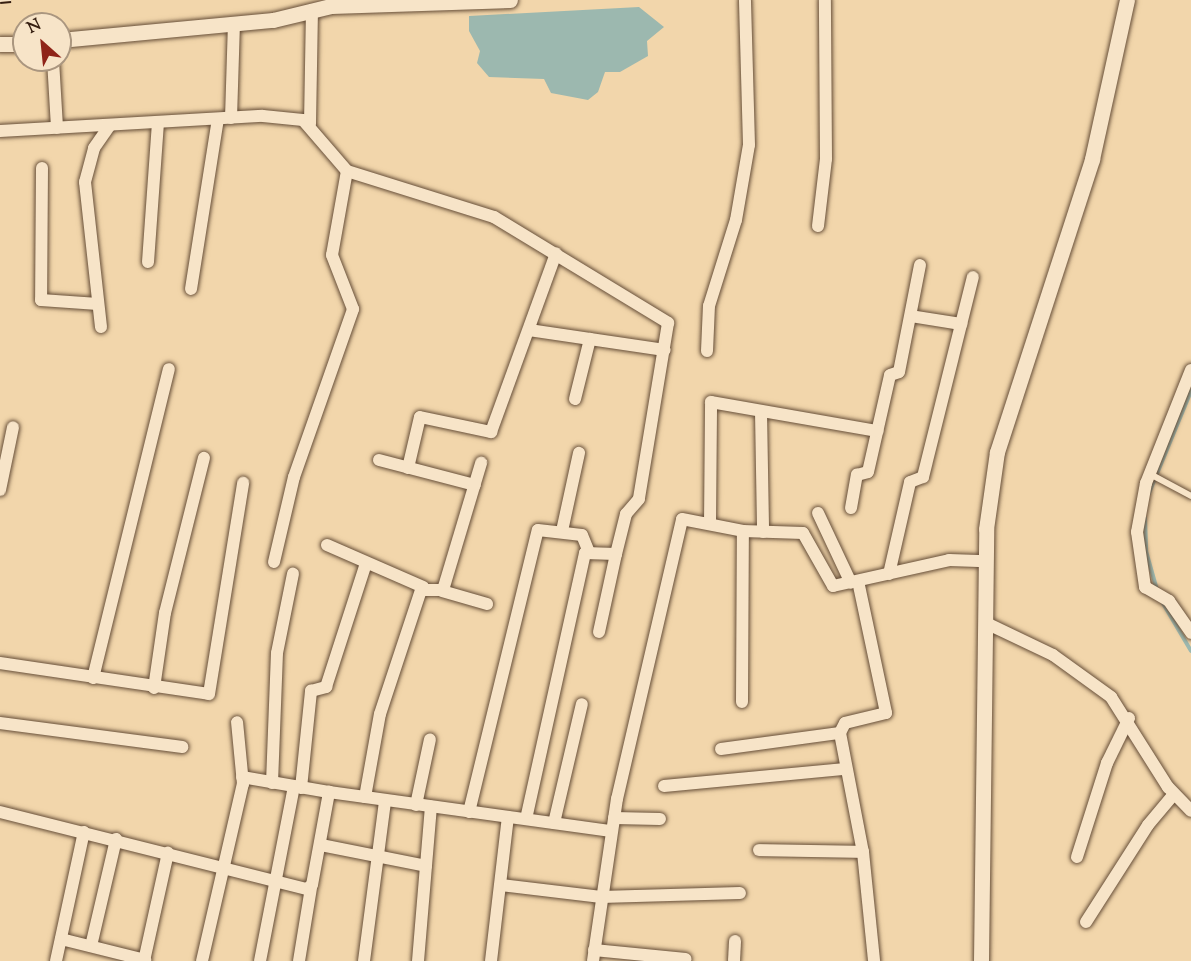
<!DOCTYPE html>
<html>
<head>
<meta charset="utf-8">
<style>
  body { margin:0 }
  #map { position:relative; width:1191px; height:961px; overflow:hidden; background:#f2d6ab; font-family:"Sorts Mill Goudy",serif }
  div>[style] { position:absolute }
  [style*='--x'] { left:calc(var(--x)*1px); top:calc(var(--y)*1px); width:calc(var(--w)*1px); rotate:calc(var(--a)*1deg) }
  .water>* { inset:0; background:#9cb8af }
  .stream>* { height:4px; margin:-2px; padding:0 2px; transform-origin:2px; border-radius:2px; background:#9cb8af }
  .roads { filter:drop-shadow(0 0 2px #664e38) drop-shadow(0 0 2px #664e38) }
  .service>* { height:6px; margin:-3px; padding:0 3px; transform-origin:3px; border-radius:3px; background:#f7e4c8 }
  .minor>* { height:12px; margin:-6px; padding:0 6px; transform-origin:6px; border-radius:6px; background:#f7e4c8 }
  .tertiary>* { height:15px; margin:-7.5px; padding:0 7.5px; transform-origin:7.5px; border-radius:7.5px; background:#f7e4c8 }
  .rail>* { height:6px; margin-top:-3px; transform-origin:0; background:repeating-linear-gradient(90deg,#f7e4c8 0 11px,#372012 0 22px); box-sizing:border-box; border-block:2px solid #372012 }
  span { translate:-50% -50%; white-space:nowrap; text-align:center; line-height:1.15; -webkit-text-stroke:4.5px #f7e4c8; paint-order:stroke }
  .north { position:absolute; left:12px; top:12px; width:60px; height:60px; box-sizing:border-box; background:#f7e4c8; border:2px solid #aa967f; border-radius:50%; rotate:333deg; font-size:16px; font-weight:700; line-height:24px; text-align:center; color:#372012 }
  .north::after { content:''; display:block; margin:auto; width:21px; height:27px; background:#8f2418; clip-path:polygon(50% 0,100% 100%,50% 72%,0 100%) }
</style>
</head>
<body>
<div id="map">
  <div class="water">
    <div style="clip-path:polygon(639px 7px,664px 27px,647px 41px,648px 56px,620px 72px,605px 72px,598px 92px,588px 100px,551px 93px,544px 79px,489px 77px,477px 63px,480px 51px,469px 31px,469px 16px)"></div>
  </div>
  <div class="stream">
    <div style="--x:1149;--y:493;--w:110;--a:-67.6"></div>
    <div style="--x:1145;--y:518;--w:33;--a:88"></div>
    <div style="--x:1146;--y:551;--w:41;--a:74.2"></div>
    <div style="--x:1161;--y:600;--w:59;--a:59.5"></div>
  </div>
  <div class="roads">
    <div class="service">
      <div style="--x:1150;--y:474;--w:47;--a:28.2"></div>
    </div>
    <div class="minor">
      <div style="--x:53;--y:60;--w:68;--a:86.6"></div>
      <div style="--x:231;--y:118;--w:95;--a:-88.2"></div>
      <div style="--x:310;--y:124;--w:114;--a:-89"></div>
      <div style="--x:0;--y:131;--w:263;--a:-3.3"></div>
      <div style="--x:263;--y:116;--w:40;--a:5.7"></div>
      <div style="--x:303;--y:120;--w:67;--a:49.2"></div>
      <div style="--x:347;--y:171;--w:154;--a:17.4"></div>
      <div style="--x:494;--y:217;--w:204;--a:31.3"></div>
      <div style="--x:668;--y:323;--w:178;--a:99.4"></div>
      <div style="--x:639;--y:499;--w:20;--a:131"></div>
      <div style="--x:626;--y:514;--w:41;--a:104"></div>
      <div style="--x:616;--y:554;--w:31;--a:-178"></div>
      <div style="--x:585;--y:553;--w:272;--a:102.5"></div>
      <div style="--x:42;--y:168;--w:132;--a:90.4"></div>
      <div style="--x:41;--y:300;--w:57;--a:4"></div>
      <div style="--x:818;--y:226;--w:67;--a:-83.2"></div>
      <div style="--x:826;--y:159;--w:159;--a:-90.4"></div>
      <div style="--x:148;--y:262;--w:140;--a:-85.9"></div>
      <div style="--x:191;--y:289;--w:172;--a:-81"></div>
      <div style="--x:911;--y:316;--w:51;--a:9.1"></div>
      <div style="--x:101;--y:327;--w:146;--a:-96.3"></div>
      <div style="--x:85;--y:182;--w:35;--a:-75"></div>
      <div style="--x:94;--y:148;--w:28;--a:-55"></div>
      <div style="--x:529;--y:330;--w:137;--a:8.4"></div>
      <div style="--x:707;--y:351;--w:45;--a:-87.5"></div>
      <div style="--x:709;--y:306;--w:90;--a:-72.6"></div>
      <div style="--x:736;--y:220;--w:76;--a:-80.2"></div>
      <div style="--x:749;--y:145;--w:145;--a:-91.6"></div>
      <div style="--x:1191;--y:370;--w:122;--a:111.7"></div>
      <div style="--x:1146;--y:483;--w:50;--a:100.4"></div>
      <div style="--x:1137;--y:532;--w:56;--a:81.7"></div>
      <div style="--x:1145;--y:587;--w:28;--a:30"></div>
      <div style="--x:1169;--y:601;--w:39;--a:55"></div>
      <div style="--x:575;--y:399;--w:62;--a:-76"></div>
      <div style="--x:761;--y:412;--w:120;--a:89"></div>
      <div style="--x:379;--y:460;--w:99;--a:14.6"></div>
      <div style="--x:408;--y:468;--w:52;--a:-76.8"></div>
      <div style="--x:420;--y:417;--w:73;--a:11.9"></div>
      <div style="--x:491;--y:432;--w:190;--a:-70"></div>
      <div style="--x:0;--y:490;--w:64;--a:-78.3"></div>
      <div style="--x:851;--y:508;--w:34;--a:-80"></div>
      <div style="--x:857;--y:475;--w:11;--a:-15"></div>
      <div style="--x:868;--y:472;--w:99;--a:-77.2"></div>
      <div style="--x:890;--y:375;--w:9;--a:-18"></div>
      <div style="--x:899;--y:372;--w:109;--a:-78.9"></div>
      <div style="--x:818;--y:513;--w:77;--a:64.8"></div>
      <div style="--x:710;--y:524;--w:122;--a:-89.5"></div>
      <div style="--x:711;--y:402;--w:169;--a:9.9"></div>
      <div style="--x:562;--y:531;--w:80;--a:-77.7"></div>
      <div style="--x:327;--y:545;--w:105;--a:23.6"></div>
      <div style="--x:274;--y:562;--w:87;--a:-76.8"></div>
      <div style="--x:294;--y:477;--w:178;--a:-70.6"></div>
      <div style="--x:353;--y:309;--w:58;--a:-111.3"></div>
      <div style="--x:332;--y:255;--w:85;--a:-79.9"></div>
      <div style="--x:889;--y:574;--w:94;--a:-77.1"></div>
      <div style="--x:910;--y:482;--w:14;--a:-21"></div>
      <div style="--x:923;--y:477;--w:206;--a:-76"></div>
      <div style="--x:858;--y:581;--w:135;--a:78"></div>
      <div style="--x:886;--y:713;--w:42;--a:166.3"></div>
      <div style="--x:845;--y:723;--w:11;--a:117"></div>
      <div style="--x:840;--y:733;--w:121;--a:79.1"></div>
      <div style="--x:863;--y:852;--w:110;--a:84.2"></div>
      <div style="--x:442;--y:591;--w:47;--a:16.1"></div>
      <div style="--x:986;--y:623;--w:74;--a:25.5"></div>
      <div style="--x:1053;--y:655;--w:72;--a:35.9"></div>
      <div style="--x:1111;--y:697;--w:107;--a:57.7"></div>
      <div style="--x:1168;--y:787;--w:33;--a:46"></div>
      <div style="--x:599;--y:632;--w:80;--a:-77.7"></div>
      <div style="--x:0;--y:663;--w:211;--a:8.4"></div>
      <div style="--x:209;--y:694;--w:214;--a:-80.8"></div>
      <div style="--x:93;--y:678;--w:318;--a:-76.2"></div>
      <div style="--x:154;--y:688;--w:76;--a:-81.7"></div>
      <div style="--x:165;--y:613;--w:160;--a:-75.9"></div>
      <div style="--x:742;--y:702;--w:171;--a:-89.7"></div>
      <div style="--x:0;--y:723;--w:184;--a:7.5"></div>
      <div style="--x:721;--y:749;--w:120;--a:-7.7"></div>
      <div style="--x:242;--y:777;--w:88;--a:9.8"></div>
      <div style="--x:272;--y:783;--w:130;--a:-87.8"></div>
      <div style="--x:277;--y:653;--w:81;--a:-78.6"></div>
      <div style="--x:664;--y:786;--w:182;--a:-5.4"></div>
      <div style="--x:301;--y:788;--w:98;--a:-84.1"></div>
      <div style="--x:311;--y:691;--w:16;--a:-15"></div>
      <div style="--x:326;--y:687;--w:130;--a:-72.1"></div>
      <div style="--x:365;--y:797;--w:84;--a:-79.8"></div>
      <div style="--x:380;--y:714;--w:131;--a:-71.7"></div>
      <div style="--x:421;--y:590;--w:22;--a:0"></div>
      <div style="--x:443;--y:590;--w:133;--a:-73.3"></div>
      <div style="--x:416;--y:805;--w:67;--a:-78"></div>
      <div style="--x:0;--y:812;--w:317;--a:14.1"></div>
      <div style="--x:307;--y:889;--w:6;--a:-39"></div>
      <div style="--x:312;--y:885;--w:95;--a:-79.6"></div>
      <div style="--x:329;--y:792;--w:285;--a:7.9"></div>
      <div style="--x:469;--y:812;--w:290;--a:-76.3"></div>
      <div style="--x:538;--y:530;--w:44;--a:6.5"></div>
      <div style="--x:582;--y:535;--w:16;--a:68"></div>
      <div style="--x:614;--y:818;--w:46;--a:1.2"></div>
      <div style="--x:554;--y:823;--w:122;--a:-76.8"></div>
      <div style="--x:321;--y:845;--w:107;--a:11.3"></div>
      <div style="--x:759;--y:850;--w:104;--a:1.1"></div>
      <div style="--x:1077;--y:857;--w:99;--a:-72.3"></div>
      <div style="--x:1107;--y:763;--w:50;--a:-63.9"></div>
      <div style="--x:501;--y:885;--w:101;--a:6.8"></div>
      <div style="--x:601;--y:897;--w:139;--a:-1.6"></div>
      <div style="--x:1086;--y:922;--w:115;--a:-57.4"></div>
      <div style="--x:1148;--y:825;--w:40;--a:-50"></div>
      <div style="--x:61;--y:939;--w:87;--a:14"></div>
      <div style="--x:91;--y:946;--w:110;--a:-76.8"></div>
      <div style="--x:594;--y:950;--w:92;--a:5.6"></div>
      <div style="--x:56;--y:961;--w:132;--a:-77.8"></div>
      <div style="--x:144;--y:961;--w:111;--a:-77.5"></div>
      <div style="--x:202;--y:961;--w:182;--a:-77"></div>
      <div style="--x:243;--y:784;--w:62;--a:-95.5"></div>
      <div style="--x:260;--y:961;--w:178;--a:-79"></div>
      <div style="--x:299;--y:961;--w:74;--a:-80.7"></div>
      <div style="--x:364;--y:961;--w:161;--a:-82.5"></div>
      <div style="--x:418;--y:961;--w:155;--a:-85.2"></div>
      <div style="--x:491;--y:961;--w:145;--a:-83.3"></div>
      <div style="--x:593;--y:961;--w:164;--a:-81.6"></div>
      <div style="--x:617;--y:799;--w:287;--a:-76.9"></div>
      <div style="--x:682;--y:519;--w:62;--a:11.1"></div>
      <div style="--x:743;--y:531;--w:60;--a:1.9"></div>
      <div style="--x:803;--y:533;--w:61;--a:60.5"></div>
      <div style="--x:833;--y:586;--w:119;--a:-12.6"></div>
      <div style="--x:949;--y:560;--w:37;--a:2"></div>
      <div style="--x:734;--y:961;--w:20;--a:-87"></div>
    </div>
    <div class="tertiary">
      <div style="--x:60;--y:40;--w:214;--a:-5.4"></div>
      <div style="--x:273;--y:20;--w:60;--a:-13.6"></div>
      <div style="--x:331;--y:6;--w:179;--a:-1.9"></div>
      <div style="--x:0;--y:44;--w:24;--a:0"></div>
      <div style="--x:981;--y:961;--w:432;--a:-89.3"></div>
      <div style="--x:986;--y:529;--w:78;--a:-81.9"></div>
      <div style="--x:997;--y:452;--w:308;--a:-72"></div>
      <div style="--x:1092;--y:159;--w:163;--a:-77.6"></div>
    </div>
  </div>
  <div class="rail">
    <div style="--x:0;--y:1;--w:11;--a:-5"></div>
  </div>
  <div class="north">N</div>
</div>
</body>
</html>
